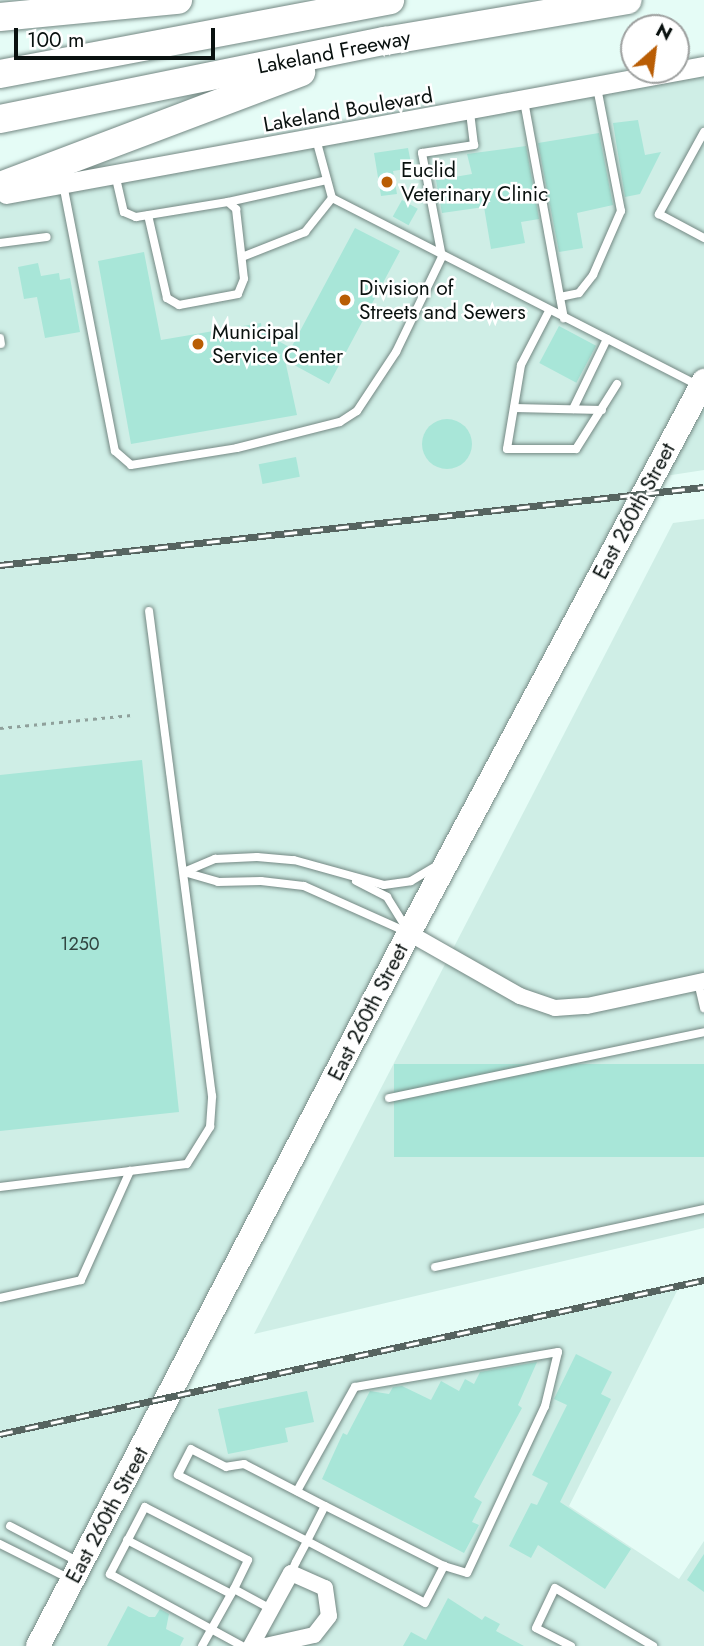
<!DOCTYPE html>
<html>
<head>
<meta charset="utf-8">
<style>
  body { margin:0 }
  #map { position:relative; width:704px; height:1646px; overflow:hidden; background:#e5fcf6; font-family:Jost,sans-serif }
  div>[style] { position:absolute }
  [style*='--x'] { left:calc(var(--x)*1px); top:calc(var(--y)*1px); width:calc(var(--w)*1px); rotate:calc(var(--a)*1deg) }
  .built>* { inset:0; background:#cfeee6 }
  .building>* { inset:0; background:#a8e6d8; transform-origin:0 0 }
  .round { border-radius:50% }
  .path>* { height:2.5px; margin-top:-1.25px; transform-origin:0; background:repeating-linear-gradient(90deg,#8fa09b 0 3.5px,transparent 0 8.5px) }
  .roads { filter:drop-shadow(0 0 2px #748883) drop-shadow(0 0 2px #748883) }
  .service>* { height:8px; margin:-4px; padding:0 4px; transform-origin:4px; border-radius:4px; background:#fff }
  .minor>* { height:16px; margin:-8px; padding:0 8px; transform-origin:8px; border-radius:8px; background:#fff }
  .tertiary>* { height:19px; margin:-9.5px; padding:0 9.5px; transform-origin:9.5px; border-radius:9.5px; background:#fff }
  .primary>* { height:24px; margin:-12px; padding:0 12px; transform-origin:12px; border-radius:12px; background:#fff }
  .motorway>* { height:28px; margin:-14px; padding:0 14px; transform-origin:14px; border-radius:14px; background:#fff }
  .rail>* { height:7px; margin-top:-3.5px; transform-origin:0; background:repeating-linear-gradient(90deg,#fff 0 13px,#566460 0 26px); box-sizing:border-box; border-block:2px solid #566460 }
  .dots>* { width:19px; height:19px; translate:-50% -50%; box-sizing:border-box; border:4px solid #fff; border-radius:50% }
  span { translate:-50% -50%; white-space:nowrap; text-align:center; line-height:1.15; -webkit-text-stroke:5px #fff; paint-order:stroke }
  .number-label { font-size:18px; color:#314641 }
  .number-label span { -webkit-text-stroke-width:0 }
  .street-label { font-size:21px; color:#09110f }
  .poi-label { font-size:21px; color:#09110f }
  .left { translate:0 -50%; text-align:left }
  .north { position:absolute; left:620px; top:14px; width:70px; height:70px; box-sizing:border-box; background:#fff; border:2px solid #9da09f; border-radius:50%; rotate:28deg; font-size:19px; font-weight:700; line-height:28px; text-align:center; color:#09110f }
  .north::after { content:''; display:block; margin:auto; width:24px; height:32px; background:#b95d04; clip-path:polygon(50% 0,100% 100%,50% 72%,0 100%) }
  .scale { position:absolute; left:14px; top:28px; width:201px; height:32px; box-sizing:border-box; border:4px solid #09110f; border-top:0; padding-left:9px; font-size:21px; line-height:24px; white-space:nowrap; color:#09110f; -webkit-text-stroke:5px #fff; paint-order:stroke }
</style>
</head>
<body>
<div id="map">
  <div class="built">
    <div style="clip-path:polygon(704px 66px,704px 470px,652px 478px,168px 1397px,680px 1285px,569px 1506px,679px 1579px,704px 1541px,704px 1646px,0 1646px,0 195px)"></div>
    <div style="clip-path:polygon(704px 519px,704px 1228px,254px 1334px,673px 523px)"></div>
  </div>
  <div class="building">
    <div style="clip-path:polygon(638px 120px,645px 155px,661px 152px,640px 194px,625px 197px,613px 123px)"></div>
    <div style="clip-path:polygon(599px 133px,613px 205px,577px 213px,583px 248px,559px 252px,538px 143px)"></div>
    <div style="clip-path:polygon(526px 146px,539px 219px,521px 222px,525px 243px,491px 249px,484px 207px,442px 213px,436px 180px,472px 174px,467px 154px)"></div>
    <div style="clip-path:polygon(408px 148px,412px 168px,393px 171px,397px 194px,381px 196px,374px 153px)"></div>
    <div style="left:402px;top:200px;width:18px;height:19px;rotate:29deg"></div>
    <div style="clip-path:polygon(355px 228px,400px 251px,329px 384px,285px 360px,297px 415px,131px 444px,98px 261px,144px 252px,161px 340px,261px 323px,262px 332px,291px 348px)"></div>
    <div style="clip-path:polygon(38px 263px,41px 276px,59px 273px,60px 280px,70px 278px,80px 332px,45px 338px,37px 297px,24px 299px,18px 267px)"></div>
    <div style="left:559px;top:326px;width:42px;height:42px;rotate:28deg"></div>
    <div class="round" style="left:422px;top:419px;width:50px;height:50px"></div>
    <div style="left:296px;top:457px;width:20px;height:38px;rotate:79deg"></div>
    <div style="clip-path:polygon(142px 760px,179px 1112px,0 1131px,0 775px)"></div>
    <div style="left:704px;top:1064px;width:93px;height:310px;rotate:90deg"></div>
    <div style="clip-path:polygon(576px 1354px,612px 1372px,601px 1394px,611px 1399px,560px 1502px,631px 1549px,605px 1589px,538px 1545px,531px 1558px,509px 1546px,531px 1503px,537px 1505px,548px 1483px,532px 1475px,567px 1405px,554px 1399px)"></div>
    <div style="clip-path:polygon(537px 1362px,518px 1405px,522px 1408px,474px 1497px,482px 1502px,472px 1522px,479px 1525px,464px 1553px,322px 1479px,343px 1433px,347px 1435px,370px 1391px,389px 1394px,393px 1387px,402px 1386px,431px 1400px,441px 1381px,459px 1391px,465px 1379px,474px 1384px,480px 1372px)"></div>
    <div style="clip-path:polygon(307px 1391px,314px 1422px,285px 1428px,288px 1442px,228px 1454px,218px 1409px)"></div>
    <div style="clip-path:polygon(704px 1554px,704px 1592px,687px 1580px)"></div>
    <div style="clip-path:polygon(448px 1598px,482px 1620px,485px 1616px,500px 1624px,496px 1631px,524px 1646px,403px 1646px,411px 1632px,426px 1640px)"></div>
    <div style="clip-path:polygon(128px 1606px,149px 1617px,155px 1617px,160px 1609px,169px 1614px,166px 1629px,184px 1638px,180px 1646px,107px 1646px)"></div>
  </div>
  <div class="path">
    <div style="--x:0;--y:728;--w:132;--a:-5.7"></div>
  </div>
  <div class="roads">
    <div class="service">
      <div style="--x:524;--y:101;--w:221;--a:79.6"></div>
      <div style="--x:704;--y:132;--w:94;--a:118.8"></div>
      <div style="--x:659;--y:214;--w:51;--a:28.1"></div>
      <div style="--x:316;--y:139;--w:61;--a:74.8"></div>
      <div style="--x:332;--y:198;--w:411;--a:27.1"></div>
      <div style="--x:115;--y:174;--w:39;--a:77"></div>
      <div style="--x:124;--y:212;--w:13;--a:23"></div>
      <div style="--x:136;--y:217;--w:93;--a:-9.3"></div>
      <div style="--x:228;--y:202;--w:11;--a:41"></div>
      <div style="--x:236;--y:209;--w:70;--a:83.5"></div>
      <div style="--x:244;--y:279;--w:16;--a:112"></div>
      <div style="--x:238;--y:294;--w:60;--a:169.4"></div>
      <div style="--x:179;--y:305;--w:14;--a:-150"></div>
      <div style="--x:167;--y:298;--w:85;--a:-102.9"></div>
      <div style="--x:63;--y:184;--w:272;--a:79"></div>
      <div style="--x:115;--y:451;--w:21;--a:41"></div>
      <div style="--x:131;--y:465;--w:107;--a:-9.1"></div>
      <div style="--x:237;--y:448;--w:106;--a:-14.2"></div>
      <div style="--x:340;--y:422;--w:20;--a:-33"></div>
      <div style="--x:357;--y:411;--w:71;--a:-56.5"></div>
      <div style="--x:396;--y:352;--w:106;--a:-64.2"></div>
      <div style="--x:442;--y:257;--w:106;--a:-100.9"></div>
      <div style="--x:422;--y:153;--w:53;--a:-8.7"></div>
      <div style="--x:474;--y:145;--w:34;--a:-97"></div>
      <div style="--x:228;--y:202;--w:101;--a:-12.5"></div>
      <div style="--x:0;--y:243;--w:47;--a:-7.3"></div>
      <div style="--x:242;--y:257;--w:68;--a:-21.6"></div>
      <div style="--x:305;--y:232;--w:43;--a:-51.5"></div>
      <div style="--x:560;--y:297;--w:19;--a:-12"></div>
      <div style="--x:579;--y:293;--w:23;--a:-52"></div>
      <div style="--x:593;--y:275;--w:70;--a:-66.4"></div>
      <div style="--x:621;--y:211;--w:126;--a:-101"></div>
      <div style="--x:549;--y:311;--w:61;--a:117.4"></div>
      <div style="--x:521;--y:365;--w:85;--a:99.5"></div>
      <div style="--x:507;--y:449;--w:69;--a:0"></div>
      <div style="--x:576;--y:449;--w:77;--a:-57.8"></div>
      <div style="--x:0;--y:338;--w:6;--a:81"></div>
      <div style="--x:514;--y:408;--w:88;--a:1.3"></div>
      <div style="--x:573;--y:409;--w:78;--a:-64.1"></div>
      <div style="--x:184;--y:872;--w:34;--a:-23"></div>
      <div style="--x:215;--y:859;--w:42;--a:-2.7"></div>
      <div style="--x:257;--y:857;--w:37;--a:5"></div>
      <div style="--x:294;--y:860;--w:93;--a:15.5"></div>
      <div style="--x:384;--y:885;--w:27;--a:-8"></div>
      <div style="--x:411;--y:881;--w:29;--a:-31"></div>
      <div style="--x:184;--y:872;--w:35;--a:16"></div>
      <div style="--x:218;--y:882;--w:43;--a:-1.3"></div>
      <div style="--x:261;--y:881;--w:43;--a:6.6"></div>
      <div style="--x:304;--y:886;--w:113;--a:24.1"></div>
      <div style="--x:356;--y:881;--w:35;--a:27"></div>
      <div style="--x:387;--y:897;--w:36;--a:58"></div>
      <div style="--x:698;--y:982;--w:27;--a:77"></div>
      <div style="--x:389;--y:1098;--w:322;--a:-11.8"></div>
      <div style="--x:0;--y:1187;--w:188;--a:-7"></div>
      <div style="--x:187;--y:1164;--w:44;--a:-58.1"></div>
      <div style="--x:210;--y:1127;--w:31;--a:-86"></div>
      <div style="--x:212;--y:1096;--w:489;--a:-97.4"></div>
      <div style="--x:435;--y:1267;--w:275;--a:-12.2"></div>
      <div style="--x:0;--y:1298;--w:83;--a:-12.5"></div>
      <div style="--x:81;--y:1280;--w:120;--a:-65.8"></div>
      <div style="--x:297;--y:1491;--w:119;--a:-60.9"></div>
      <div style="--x:355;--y:1387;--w:206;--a:-9.8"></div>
      <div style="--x:558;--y:1352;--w:56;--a:103.5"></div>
      <div style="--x:545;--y:1406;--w:184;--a:115"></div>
      <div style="--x:467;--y:1573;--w:24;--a:-163"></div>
      <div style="--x:10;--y:1526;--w:78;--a:27.6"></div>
      <div style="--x:127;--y:1540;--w:117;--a:27.4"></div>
      <div style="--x:0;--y:1544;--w:78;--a:26.6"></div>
      <div style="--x:291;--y:1573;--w:12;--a:-66"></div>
      <div style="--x:296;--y:1562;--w:24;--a:-62"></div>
      <div style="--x:307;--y:1541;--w:39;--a:-63"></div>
      <div style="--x:325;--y:1506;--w:91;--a:-152.6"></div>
      <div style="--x:244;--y:1464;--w:18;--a:171"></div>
      <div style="--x:226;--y:1467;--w:39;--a:-153"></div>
      <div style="--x:191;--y:1449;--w:29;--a:117"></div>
      <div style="--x:178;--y:1475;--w:145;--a:27.1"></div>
      <div style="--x:307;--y:1541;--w:133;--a:27.7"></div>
      <div style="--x:425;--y:1603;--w:42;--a:-62.8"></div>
      <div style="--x:444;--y:1566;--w:133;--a:-153.2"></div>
      <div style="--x:234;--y:1589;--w:32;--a:-64"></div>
      <div style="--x:248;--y:1560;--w:116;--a:-152.8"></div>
      <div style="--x:145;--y:1507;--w:76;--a:117.6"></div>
      <div style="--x:110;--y:1574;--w:150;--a:28.6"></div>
      <div style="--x:202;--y:1646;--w:65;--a:-60.7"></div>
      <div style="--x:234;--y:1589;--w:42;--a:28.4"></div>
      <div style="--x:571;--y:1646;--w:39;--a:-153"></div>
      <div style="--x:536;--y:1628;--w:44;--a:-64.6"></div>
      <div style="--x:555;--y:1588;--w:114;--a:30.6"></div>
    </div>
    <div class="minor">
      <div style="--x:409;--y:933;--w:128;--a:29.6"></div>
      <div style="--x:520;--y:996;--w:37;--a:19"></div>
      <div style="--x:555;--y:1008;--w:32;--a:-4"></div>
      <div style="--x:587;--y:1006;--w:120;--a:-12.1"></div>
      <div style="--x:251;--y:1646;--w:83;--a:-61.3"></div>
      <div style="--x:291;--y:1573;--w:37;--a:24"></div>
      <div style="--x:325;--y:1588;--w:28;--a:82"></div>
      <div style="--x:329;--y:1616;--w:24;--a:128"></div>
      <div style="--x:314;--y:1635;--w:50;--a:167.3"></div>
    </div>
    <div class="tertiary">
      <div style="--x:6;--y:194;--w:710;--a:-10.39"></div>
    </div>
    <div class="primary">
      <div style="--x:38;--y:1646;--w:804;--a:-62.51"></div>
      <div style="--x:409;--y:933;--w:626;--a:-61.88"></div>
    </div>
    <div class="motorway">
      <div style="--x:0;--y:17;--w:179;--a:-5.5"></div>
      <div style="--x:0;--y:74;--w:397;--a:-10.7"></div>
      <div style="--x:0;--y:119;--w:393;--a:-11.5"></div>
      <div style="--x:385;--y:41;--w:246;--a:-9.6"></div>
      <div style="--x:0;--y:186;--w:322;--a:-20.7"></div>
    </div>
  </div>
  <div class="rail">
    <div style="--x:0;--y:565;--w:708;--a:-6.32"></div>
    <div style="--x:0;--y:1434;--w:721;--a:-12.34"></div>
  </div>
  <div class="dots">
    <div style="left:387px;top:182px;background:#b95d04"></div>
    <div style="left:345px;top:300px;background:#b95d04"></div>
    <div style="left:198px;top:344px;background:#b95d04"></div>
  </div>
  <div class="number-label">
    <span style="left:80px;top:944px">1250</span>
  </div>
  <div class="street-label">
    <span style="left:334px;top:52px;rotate:-11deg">Lakeland Freeway</span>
    <span style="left:348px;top:110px;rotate:-10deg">Lakeland Boulevard</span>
    <span style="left:634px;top:511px;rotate:-62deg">East 260th Street</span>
    <span style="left:368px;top:1012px;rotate:-63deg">East 260th Street</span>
    <span style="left:107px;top:1515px;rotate:-62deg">East 260th Street</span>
  </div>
  <div class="poi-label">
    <span class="left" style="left:401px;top:182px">Euclid<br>Veterinary Clinic</span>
    <span class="left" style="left:359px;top:300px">Division of<br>Streets and Sewers</span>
    <span class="left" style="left:212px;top:344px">Municipal<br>Service Center</span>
  </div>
  <div class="north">N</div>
  <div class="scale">100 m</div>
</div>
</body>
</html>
